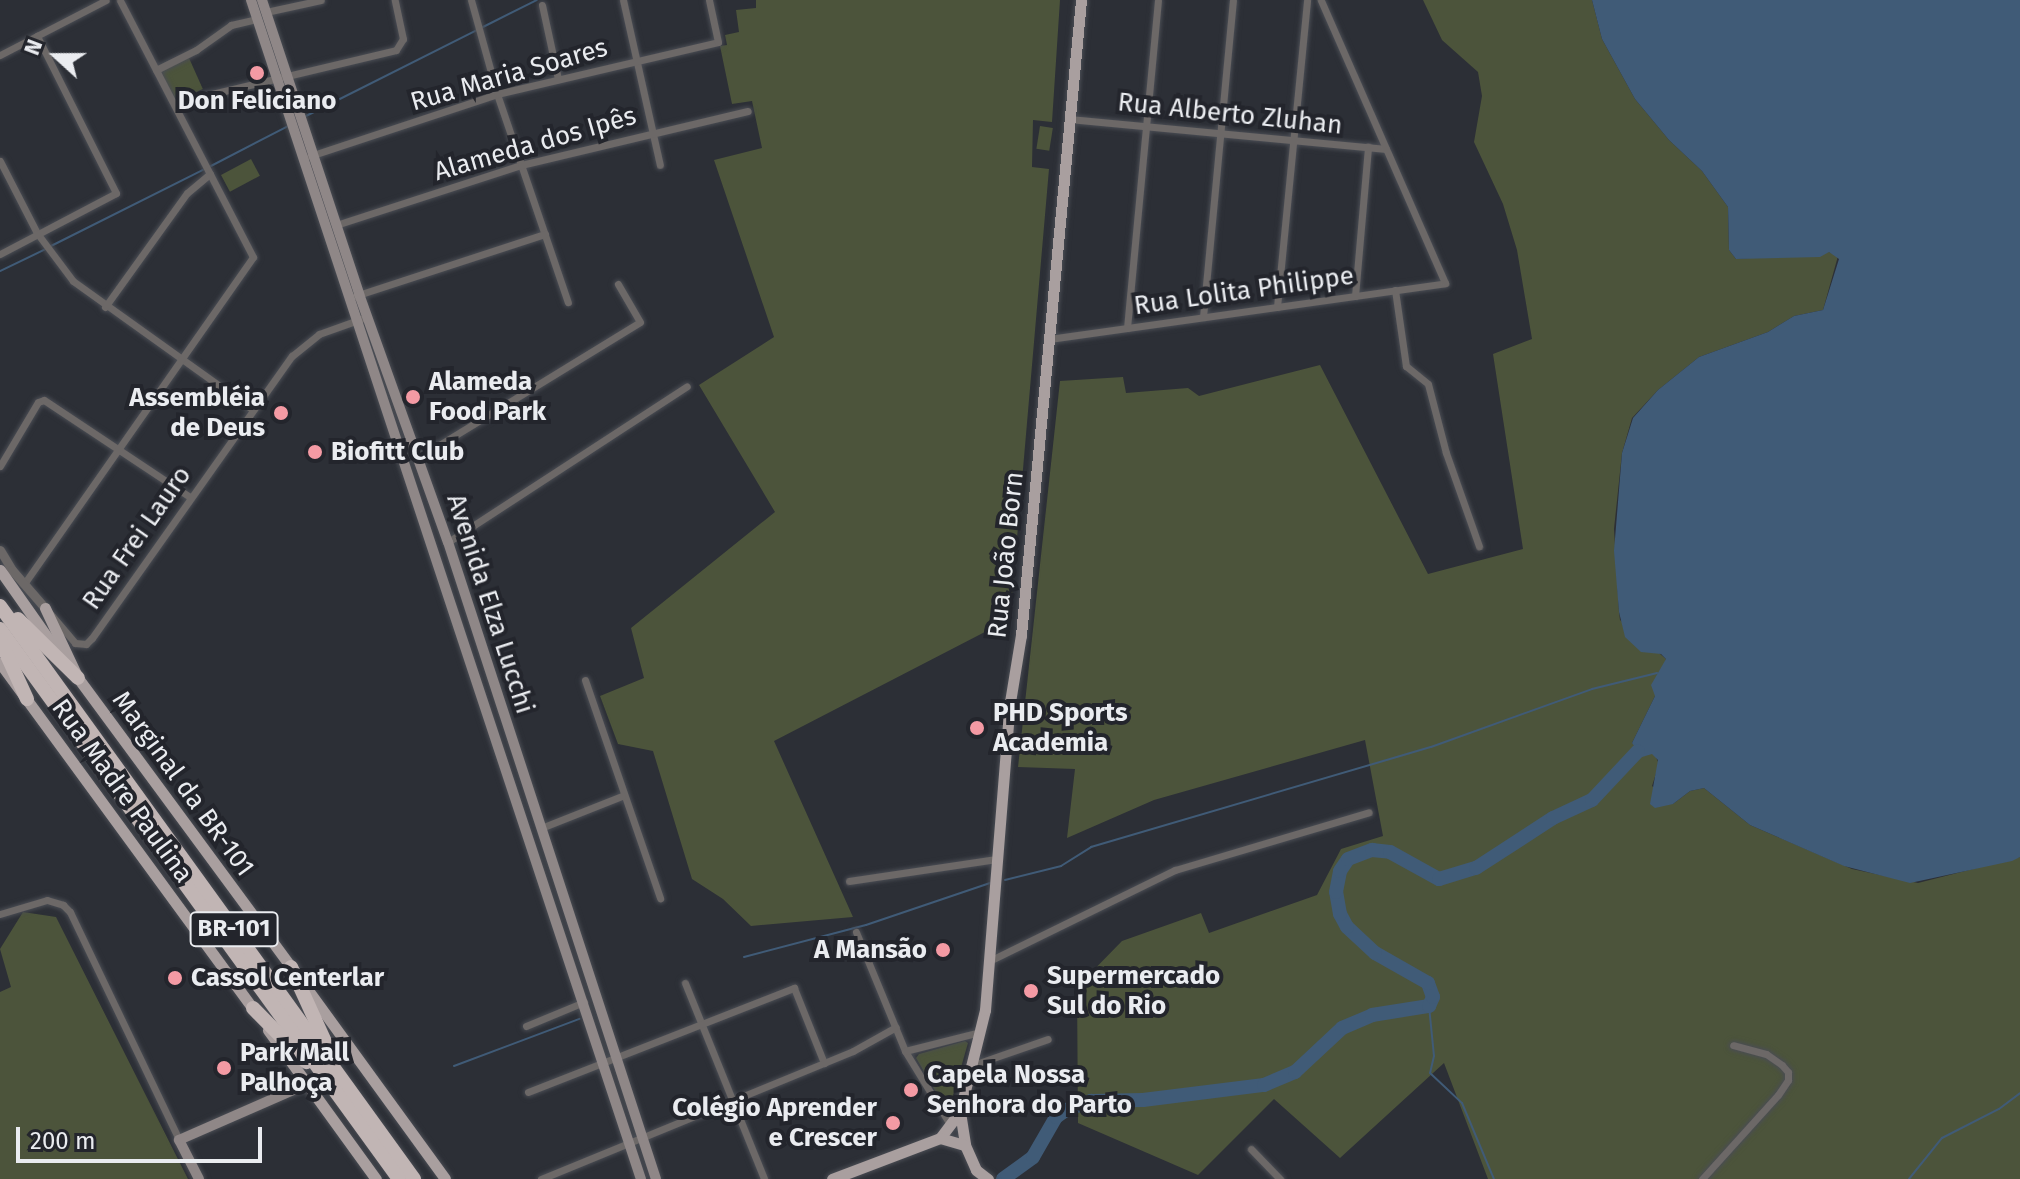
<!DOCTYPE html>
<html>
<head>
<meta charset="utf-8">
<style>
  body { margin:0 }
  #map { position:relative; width:2020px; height:1179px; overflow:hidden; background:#2c2f36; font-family:"Fira Sans",sans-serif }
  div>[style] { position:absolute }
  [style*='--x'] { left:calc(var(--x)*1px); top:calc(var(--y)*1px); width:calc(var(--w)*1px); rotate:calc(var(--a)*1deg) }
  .green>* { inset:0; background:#4c543b; transform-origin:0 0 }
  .water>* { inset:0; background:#405b77 }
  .stream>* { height:2px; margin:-1px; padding:0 1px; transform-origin:1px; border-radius:1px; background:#405b77 }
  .river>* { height:14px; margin:-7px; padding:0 7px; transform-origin:7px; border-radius:7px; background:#405b77 }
  .roads { filter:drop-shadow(0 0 2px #4a4d54) drop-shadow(0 0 2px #4a4d54) }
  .minor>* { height:7px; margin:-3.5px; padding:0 3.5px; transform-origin:3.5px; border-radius:3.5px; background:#6c6867 }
  .tertiary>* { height:9px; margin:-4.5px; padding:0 4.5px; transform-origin:4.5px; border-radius:4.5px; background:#6c6867 }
  .secondary>* { height:10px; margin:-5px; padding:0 5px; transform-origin:5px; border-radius:5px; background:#8f8787 }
  .primary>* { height:11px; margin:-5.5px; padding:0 5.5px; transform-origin:5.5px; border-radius:5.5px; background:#a99f9f }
  .motorway>* { height:14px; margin:-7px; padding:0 7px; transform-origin:7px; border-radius:7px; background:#c1b5b4 }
  .dots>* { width:22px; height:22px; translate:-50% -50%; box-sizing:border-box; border:4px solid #23252c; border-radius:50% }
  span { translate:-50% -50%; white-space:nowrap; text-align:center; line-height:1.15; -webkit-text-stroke:8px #23252c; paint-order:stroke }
  .shield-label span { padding:2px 6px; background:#23252c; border:2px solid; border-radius:6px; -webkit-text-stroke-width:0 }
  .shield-label { font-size:24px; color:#eaecf0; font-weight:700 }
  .street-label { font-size:26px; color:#eaecf0 }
  .poi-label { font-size:26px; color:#eaecf0; font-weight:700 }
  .left { translate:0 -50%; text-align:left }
  .right { translate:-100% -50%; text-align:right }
  .north { position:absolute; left:16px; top:16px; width:80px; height:80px; -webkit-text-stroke:6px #23252c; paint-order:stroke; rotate:291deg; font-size:22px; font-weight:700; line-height:32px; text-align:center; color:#eaecf0 }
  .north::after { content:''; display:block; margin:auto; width:28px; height:36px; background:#eaecf0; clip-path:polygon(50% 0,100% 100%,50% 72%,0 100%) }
  .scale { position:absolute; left:16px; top:1127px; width:246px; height:36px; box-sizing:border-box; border:4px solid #eaecf0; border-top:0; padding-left:10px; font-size:24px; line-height:28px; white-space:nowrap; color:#eaecf0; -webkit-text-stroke:6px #23252c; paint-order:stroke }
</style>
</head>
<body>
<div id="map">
  <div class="green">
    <div style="clip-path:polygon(756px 0,1060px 0,1052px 122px,1033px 120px,1032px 167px,1049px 169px,1010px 619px,774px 741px,853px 917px,751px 926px,723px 899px,692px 879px,653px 751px,618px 744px,600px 696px,644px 678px,631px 628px,775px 512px,699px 385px,774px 337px,714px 160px,762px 148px,752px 101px,732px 104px,720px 46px,727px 45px,725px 35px,739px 32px,736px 10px,756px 8px)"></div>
    <div style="clip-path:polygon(1423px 0,1592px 0,1602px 39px,1635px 99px,1669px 140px,1702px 171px,1728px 207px,1729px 250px,1736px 259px,1829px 252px,1838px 256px,1823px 310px,1794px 316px,1768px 332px,1699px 357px,1658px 390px,1632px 418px,1622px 453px,1614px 529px,1619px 612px,1620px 620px,1666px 659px,1655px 696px,1632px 743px,1655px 755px,1659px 764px,1652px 786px,1673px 804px,1690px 791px,1704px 788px,1750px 825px,1852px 869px,1918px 883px,2020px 857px,2020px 1179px,1488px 1179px,1444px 1063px,1340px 1158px,1274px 1099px,1198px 1175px,1078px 1123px,1077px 987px,1122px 941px,1201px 913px,1209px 933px,1317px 895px,1341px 849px,1383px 836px,1365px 740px,1154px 800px,1067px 838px,1075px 769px,1018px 767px,1060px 381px,1123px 377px,1126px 393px,1188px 388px,1199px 396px,1320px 365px,1428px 574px,1523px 549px,1493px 354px,1532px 339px,1517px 250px,1503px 204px,1474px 142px,1482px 96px,1478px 72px,1442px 40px)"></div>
    <div style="left:189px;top:58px;width:34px;height:31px;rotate:66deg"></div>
    <div style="left:1040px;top:126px;width:13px;height:23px;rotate:9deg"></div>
    <div style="left:251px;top:159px;width:19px;height:34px;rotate:62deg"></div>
    <div style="clip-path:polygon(23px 912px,56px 917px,188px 1179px,0 1179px,0 992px,11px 987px,0 949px)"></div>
    <div style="clip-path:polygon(965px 1041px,968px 1043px,948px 1113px,916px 1058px,919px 1054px)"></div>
  </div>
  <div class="water">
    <div style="clip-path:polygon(1592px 0,2020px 0,2020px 857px,2012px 861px,1910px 883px,1844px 866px,1750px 825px,1704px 788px,1690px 791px,1673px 804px,1655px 808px,1650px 804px,1658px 760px,1652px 754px,1642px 757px,1632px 743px,1655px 696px,1651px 685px,1666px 659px,1661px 654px,1641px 652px,1625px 637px,1619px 612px,1614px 551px,1622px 453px,1633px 418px,1658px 390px,1699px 357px,1768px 332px,1794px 316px,1823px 310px,1839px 259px,1829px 252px,1820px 257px,1736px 259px,1729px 250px,1728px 207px,1702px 171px,1669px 140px,1635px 99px,1602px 39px)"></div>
  </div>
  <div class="stream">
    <div style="--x:483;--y:27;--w:60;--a:-26.6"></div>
    <div style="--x:304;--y:117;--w:194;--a:-26.7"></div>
    <div style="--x:209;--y:167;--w:89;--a:-27.4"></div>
    <div style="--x:51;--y:246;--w:170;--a:-26.6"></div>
    <div style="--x:0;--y:271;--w:51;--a:-25.6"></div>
    <div style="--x:1005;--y:880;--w:58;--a:-14"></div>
    <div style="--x:1061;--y:866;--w:36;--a:-32"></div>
    <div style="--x:1091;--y:847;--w:354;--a:-16.4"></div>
    <div style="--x:1431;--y:747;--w:171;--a:-19.8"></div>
    <div style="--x:1592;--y:689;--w:67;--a:-13.8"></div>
    <div style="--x:744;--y:957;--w:126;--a:-14.7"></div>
    <div style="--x:866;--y:925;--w:131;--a:-18.7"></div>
    <div style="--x:1429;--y:1006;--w:50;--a:84.3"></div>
    <div style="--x:1434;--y:1056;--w:17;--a:103"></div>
    <div style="--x:1430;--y:1073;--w:44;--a:43.2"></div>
    <div style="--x:1462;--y:1103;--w:82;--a:67.2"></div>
    <div style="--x:454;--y:1066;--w:134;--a:-20.6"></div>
    <div style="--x:1909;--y:1179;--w:53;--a:-51.2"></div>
    <div style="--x:1942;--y:1138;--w:64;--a:-27"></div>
    <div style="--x:1999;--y:1109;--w:26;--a:-37"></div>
  </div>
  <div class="river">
    <div style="--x:1003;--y:1179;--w:37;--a:-36"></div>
    <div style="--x:1033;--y:1157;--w:46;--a:-60.1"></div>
    <div style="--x:1056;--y:1117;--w:12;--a:-35"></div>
    <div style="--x:1066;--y:1110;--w:27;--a:-20"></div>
    <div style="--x:1091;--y:1101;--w:52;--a:-1.1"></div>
    <div style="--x:1143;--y:1100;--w:122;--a:-7.1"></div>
    <div style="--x:1264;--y:1085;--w:34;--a:-23"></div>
    <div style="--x:1295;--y:1072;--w:64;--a:-43.1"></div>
    <div style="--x:1342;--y:1028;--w:33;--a:-23"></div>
    <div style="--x:1372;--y:1015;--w:58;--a:-9"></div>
    <div style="--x:1429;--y:1006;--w:10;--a:-66"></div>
    <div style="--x:1433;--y:997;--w:15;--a:-110"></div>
    <div style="--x:1428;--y:983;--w:61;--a:-150.5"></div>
    <div style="--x:1375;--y:953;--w:38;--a:-137"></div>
    <div style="--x:1347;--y:927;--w:15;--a:-118"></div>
    <div style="--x:1340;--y:914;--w:22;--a:-100"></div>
    <div style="--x:1336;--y:892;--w:21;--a:-79"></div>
    <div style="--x:1340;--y:871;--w:14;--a:-56"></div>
    <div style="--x:1348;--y:859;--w:26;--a:-21"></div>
    <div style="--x:1372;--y:850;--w:18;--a:6"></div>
    <div style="--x:1390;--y:852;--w:56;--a:28.9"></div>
    <div style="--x:1439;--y:879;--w:39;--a:-17"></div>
    <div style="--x:1476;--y:868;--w:92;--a:-33"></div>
    <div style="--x:1553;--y:818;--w:43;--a:-24.8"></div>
    <div style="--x:1592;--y:800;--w:67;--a:-46.8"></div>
  </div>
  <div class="roads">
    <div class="minor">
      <div style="--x:471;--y:0;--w:98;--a:74.5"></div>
      <div style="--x:497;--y:94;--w:220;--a:71.2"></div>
      <div style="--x:623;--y:0;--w:169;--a:77.4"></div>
      <div style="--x:542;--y:5;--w:76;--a:77.8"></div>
      <div style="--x:266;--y:12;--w:56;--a:-12.3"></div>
      <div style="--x:0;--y:55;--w:119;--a:-27.4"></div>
      <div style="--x:156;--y:70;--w:45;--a:-26.6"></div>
      <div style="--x:196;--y:50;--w:43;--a:-35.5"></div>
      <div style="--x:231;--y:25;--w:27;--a:-13"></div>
      <div style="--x:174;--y:103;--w:228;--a:-13.4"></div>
      <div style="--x:396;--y:50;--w:13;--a:-58"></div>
      <div style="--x:403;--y:39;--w:40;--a:-102"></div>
      <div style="--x:1070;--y:119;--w:317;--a:5.4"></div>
      <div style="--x:310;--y:156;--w:197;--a:-18.3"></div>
      <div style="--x:497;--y:94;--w:227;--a:-13.2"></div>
      <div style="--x:718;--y:42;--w:43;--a:-102.1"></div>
      <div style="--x:0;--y:161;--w:81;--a:62.8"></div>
      <div style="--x:37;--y:233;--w:60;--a:53.1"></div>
      <div style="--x:73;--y:281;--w:221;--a:35.6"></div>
      <div style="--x:336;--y:225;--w:194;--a:-18"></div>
      <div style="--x:521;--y:165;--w:233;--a:-13.4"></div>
      <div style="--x:0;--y:254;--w:131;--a:-27.7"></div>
      <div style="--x:116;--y:193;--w:176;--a:-116.7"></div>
      <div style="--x:1395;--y:290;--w:77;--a:81.8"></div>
      <div style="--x:1406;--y:366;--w:28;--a:39"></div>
      <div style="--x:1428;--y:384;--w:71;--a:75.4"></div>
      <div style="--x:1446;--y:453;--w:99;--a:70.5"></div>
      <div style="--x:355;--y:296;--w:200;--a:-18.1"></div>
      <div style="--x:1355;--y:296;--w:150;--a:-85"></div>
      <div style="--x:105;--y:307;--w:140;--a:-54.3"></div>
      <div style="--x:187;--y:193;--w:30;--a:-40"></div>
      <div style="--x:1277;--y:307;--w:308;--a:-84.4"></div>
      <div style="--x:1203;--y:317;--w:318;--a:-84.6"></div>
      <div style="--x:1127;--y:328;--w:329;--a:-84.6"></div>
      <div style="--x:1049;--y:339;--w:400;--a:-8"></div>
      <div style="--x:1445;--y:283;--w:309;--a:-113.7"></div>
      <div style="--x:418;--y:458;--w:260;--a:-31.5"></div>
      <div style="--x:640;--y:322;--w:44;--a:-120.1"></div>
      <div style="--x:0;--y:466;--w:74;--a:-59.3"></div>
      <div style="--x:38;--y:402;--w:6;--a:-18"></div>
      <div style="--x:44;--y:400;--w:175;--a:33.6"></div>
      <div style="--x:448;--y:542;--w:285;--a:-33.1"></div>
      <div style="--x:24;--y:584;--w:399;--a:-55"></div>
      <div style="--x:253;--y:257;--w:289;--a:-117.4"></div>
      <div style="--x:48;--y:611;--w:42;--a:49.8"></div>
      <div style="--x:75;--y:643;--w:11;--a:5"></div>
      <div style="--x:86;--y:644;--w:8;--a:-45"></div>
      <div style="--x:92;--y:638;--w:346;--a:-54.7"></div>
      <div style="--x:292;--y:356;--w:35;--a:-39"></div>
      <div style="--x:319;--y:334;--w:45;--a:-19.7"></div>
      <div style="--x:585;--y:680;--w:231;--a:71"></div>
      <div style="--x:541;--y:828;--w:87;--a:-21.6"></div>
      <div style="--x:849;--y:881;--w:149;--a:-8.5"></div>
      <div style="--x:0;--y:914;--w:49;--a:-16.6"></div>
      <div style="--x:47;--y:900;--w:17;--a:17"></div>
      <div style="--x:63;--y:905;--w:10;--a:45"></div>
      <div style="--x:70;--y:912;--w:253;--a:64.4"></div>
      <div style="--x:856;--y:932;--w:129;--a:67.6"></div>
      <div style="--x:905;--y:1051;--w:88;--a:58.5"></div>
      <div style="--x:989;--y:961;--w:207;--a:-26.1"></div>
      <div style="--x:1175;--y:870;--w:202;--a:-16.6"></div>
      <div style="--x:685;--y:983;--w:211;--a:68"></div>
      <div style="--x:526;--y:1026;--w:63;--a:-22.5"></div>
      <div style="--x:905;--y:1051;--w:77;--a:-14.2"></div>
      <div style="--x:973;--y:1065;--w:79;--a:-19.1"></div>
      <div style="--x:528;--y:1092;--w:286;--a:-21.4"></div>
      <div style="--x:794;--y:988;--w:81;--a:68.2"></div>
      <div style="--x:1251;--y:1149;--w:42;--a:46"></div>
      <div style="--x:541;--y:1179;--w:337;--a:-22.3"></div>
      <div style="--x:853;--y:1051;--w:49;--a:-29.2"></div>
      <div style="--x:1702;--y:1179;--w:113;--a:-47.9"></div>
      <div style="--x:1778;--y:1095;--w:18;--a:-56"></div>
      <div style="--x:1788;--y:1080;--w:8;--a:-90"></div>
      <div style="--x:1788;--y:1072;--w:9;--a:-131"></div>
      <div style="--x:1782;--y:1065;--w:19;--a:-145"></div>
      <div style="--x:1766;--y:1054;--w:34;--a:-165"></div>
    </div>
    <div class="tertiary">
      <div style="--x:0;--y:550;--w:23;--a:59"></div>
      <div style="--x:12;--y:570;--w:50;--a:49"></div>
    </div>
    <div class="secondary">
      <div style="--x:251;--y:0;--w:1242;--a:71.7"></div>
      <div style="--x:262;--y:0;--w:310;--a:71.7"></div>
      <div style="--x:359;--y:294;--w:263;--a:70.3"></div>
      <div style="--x:448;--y:542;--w:670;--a:71.92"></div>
      <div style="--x:199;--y:1179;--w:44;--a:-117.1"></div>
      <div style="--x:179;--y:1140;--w:140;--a:-23.6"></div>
    </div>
    <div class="primary">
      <div style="--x:0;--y:570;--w:99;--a:54.9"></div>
      <div style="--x:45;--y:608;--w:73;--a:64.8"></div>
      <div style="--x:0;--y:663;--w:434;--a:53.8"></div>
      <div style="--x:75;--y:674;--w:370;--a:53.6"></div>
      <div style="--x:305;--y:986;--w:238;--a:54"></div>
      <div style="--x:268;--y:1030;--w:184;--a:54.1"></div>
      <div style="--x:960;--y:1112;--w:33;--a:81"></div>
      <div style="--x:965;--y:1145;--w:27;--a:66"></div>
      <div style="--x:976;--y:1170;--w:15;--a:37"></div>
      <div style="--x:940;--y:1138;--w:34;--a:-53"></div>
      <div style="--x:960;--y:1111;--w:104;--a:-76.1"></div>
      <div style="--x:985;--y:1010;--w:309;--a:-85.4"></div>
      <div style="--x:1010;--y:702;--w:68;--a:-80.7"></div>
      <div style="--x:1021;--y:635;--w:638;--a:-84.6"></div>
      <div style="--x:832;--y:1179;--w:116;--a:-20.8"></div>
      <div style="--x:940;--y:1138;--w:26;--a:16"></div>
    </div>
    <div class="motorway">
      <div style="--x:0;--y:606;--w:707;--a:54.15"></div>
      <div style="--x:18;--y:619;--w:84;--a:44.5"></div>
      <div style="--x:0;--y:629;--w:679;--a:54.04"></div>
      <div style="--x:0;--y:640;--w:65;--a:65.4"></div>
      <div style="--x:291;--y:967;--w:87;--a:65.5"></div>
      <div style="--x:253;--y:1008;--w:76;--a:45.5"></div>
    </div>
  </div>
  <div class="dots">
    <div style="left:257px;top:73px;background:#f49aa4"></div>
    <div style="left:413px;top:397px;background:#f49aa4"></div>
    <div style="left:281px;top:413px;background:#f49aa4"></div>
    <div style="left:315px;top:452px;background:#f49aa4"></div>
    <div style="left:977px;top:728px;background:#f49aa4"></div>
    <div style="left:943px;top:950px;background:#f49aa4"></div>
    <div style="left:175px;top:978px;background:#f49aa4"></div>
    <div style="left:1031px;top:991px;background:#f49aa4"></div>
    <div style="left:224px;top:1068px;background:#f49aa4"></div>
    <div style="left:911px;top:1090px;background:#f49aa4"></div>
    <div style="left:893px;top:1123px;background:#f49aa4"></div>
  </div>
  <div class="shield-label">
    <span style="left:234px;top:929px">BR-101</span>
  </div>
  <div class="street-label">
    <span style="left:509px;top:75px;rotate:-16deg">Rua Maria Soares</span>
    <span style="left:1230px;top:114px;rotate:6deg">Rua Alberto Zluhan</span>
    <span style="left:535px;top:144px;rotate:-16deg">Alameda dos Ipês</span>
    <span style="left:1244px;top:291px;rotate:-8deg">Rua Lolita Philippe</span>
    <span style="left:137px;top:538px;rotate:-55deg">Rua Frei Lauro</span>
    <span style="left:1006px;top:555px;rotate:-84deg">Rua João Born</span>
    <span style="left:490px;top:604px;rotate:72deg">Avenida Elza Lucchi</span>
    <span style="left:183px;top:784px;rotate:54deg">Marginal da BR-101</span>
    <span style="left:122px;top:791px;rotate:54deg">Rua Madre Paulina</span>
  </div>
  <div class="poi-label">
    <span style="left:257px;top:101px">Don Feliciano</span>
    <span class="left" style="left:429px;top:397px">Alameda<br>Food Park</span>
    <span class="right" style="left:265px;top:413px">Assembléia<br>de Deus</span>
    <span class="left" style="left:331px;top:452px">Biofitt Club</span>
    <span class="left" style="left:993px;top:728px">PHD Sports<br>Academia</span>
    <span class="right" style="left:927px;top:950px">A Mansão</span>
    <span class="left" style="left:1047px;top:991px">Supermercado<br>Sul do Rio</span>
    <span class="left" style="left:191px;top:978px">Cassol Centerlar</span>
    <span class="left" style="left:240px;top:1068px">Park Mall<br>Palhoça</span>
    <span class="left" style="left:927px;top:1090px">Capela Nossa<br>Senhora do Parto</span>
    <span class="right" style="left:877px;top:1123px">Colégio Aprender<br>e Crescer</span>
  </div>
  <div class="north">N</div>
  <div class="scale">200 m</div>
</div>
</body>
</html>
